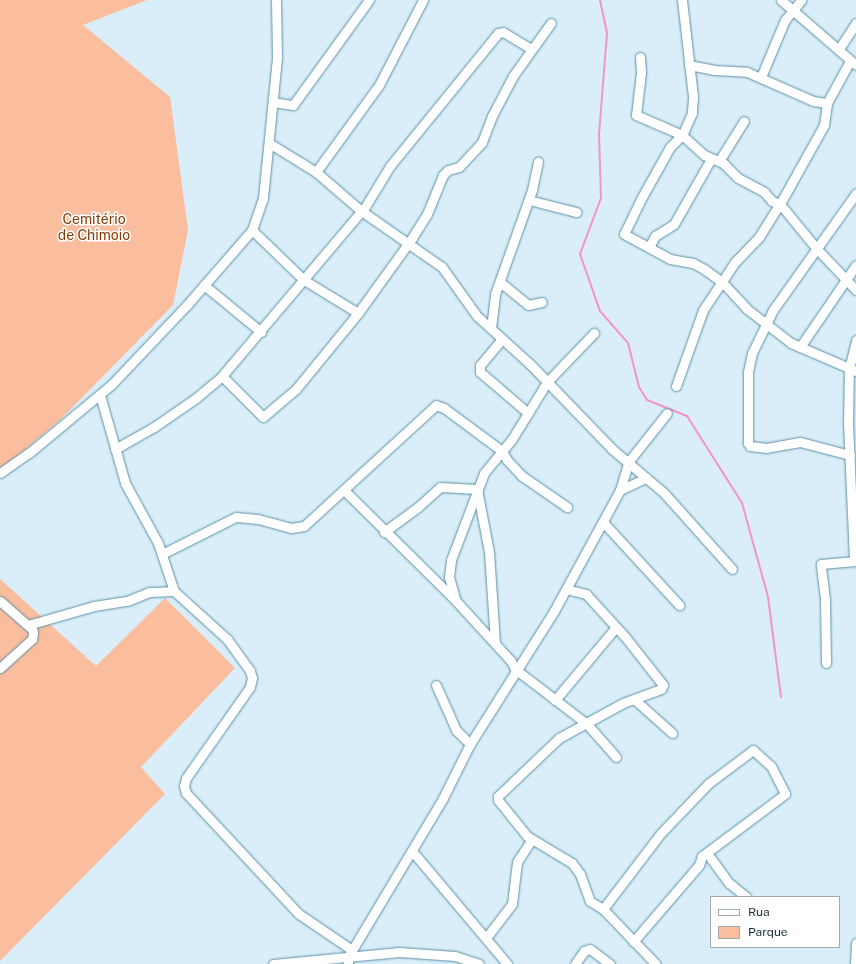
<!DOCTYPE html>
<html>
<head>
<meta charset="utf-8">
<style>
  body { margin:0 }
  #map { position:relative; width:856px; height:964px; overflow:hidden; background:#d9eef8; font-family:"Public Sans",sans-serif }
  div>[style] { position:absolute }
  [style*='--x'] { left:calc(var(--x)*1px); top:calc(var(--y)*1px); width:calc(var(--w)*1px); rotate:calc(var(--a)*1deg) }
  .green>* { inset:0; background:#fabd9d }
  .stream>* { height:2px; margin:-1px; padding:0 1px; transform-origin:1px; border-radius:1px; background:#f594c5 }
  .roads { filter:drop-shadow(0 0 1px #5d90a8) drop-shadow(0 0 1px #5d90a8) }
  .minor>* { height:9px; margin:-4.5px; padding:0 4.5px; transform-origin:4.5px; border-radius:4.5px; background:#fff }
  span { translate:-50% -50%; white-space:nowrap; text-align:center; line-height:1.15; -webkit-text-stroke:3px #fff; paint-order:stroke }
  .park-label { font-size:14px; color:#843b05 }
  .legend { position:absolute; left:710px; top:896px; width:130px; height:52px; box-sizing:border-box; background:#fff; border:1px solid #a3abaf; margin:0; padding:5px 7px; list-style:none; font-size:12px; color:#182e38 }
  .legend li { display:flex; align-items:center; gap:8px; height:20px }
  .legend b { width:20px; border:1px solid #a3abaf }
</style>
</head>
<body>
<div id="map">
  <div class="green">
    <div style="clip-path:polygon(0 0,147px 0,83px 25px,170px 97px,188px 230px,173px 305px,61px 419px,0 471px)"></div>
    <div style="clip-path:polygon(0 579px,96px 666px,165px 598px,235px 668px,141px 767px,165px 794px,0 961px)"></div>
  </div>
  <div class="stream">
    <div style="--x:600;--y:0;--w:34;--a:78"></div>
    <div style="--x:607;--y:33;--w:101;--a:94.5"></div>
    <div style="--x:599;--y:134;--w:64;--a:88.2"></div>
    <div style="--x:601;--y:198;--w:60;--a:110.6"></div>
    <div style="--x:580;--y:254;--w:60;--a:70.7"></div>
    <div style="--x:600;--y:311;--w:43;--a:48.8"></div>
    <div style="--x:628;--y:343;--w:45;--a:76"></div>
    <div style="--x:639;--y:387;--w:15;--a:58"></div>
    <div style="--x:647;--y:400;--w:43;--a:21.8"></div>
    <div style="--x:687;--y:416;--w:103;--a:57.7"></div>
    <div style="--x:742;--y:503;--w:98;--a:74.5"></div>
    <div style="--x:768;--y:597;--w:101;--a:82.6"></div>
  </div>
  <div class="roads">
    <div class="minor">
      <div style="--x:682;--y:0;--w:98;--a:83.5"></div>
      <div style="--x:693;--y:97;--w:16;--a:94"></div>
      <div style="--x:692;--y:113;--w:24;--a:114"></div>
      <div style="--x:682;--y:135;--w:17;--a:135"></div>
      <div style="--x:670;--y:147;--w:57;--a:119.2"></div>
      <div style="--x:642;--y:197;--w:41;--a:115.9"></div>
      <div style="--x:624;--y:234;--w:52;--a:28.5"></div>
      <div style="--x:670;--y:259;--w:23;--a:10"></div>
      <div style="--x:693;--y:263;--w:13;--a:29"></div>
      <div style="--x:704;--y:269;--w:24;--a:36"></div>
      <div style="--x:723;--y:283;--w:35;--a:47"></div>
      <div style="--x:747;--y:309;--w:56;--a:37.7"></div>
      <div style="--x:791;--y:343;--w:71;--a:23.3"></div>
      <div style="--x:781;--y:0;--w:99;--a:40.9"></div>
      <div style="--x:839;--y:49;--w:31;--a:-57"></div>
      <div style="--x:640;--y:57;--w:16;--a:86"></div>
      <div style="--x:641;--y:73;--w:42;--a:96.8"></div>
      <div style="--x:636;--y:115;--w:50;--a:23.5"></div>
      <div style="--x:682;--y:135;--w:30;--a:42"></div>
      <div style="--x:704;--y:155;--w:21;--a:23"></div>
      <div style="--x:723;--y:163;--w:21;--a:45"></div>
      <div style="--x:738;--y:178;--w:30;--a:28"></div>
      <div style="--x:764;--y:192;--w:12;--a:48"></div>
      <div style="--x:772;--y:201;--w:9;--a:21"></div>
      <div style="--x:780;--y:204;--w:58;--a:50.6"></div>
      <div style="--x:817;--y:249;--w:57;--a:46.4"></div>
      <div style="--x:689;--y:65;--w:25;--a:11"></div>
      <div style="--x:714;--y:70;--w:33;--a:3"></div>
      <div style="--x:747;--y:72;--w:72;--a:23.7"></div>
      <div style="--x:813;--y:101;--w:14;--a:8"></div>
      <div style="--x:761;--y:77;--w:62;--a:-67.2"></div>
      <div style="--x:785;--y:20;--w:26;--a:-51"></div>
      <div style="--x:273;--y:102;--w:20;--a:9"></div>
      <div style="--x:293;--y:105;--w:130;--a:-54.1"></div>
      <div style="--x:269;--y:143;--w:55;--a:31.7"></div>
      <div style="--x:316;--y:172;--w:58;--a:40.8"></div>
      <div style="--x:360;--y:210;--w:100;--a:34.8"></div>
      <div style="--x:442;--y:267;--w:60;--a:54.5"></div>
      <div style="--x:477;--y:316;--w:72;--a:42.2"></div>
      <div style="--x:530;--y:364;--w:118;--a:46"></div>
      <div style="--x:612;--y:449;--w:68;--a:40.2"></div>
      <div style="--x:664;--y:493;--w:102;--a:48.2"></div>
      <div style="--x:719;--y:161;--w:47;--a:-58"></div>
      <div style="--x:316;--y:172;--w:107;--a:-54.1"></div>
      <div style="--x:379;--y:85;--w:96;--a:-62.6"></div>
      <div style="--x:529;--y:200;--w:49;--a:14.3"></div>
      <div style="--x:252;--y:230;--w:72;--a:43.9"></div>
      <div style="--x:304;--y:280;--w:63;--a:31.4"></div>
      <div style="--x:649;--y:247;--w:13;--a:-61"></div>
      <div style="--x:655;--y:236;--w:22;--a:-32"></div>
      <div style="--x:674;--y:224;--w:75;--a:-60.4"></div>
      <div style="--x:500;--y:282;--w:36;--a:39"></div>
      <div style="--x:528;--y:305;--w:14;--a:-12"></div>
      <div style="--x:204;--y:285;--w:74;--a:39.5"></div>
      <div style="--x:491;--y:328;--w:34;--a:-83"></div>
      <div style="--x:495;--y:294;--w:110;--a:-70.4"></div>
      <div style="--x:532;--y:190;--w:29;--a:-78"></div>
      <div style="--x:502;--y:339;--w:34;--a:130"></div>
      <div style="--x:480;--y:365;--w:7;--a:90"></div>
      <div style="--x:480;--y:372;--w:63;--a:40.5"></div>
      <div style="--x:800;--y:347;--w:99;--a:-55.7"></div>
      <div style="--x:222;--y:376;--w:58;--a:45"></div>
      <div style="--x:263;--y:417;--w:43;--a:-40.3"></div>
      <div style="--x:296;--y:389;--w:98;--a:-50.8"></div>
      <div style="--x:358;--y:313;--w:92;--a:-54.2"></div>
      <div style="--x:412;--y:238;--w:28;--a:-58"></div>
      <div style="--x:427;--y:214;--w:42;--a:-67.7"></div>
      <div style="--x:443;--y:175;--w:7;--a:-45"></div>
      <div style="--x:448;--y:170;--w:11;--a:-15"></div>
      <div style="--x:459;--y:167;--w:34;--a:-47"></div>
      <div style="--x:482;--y:142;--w:28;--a:-69"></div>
      <div style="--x:492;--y:116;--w:45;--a:-62.3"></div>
      <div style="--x:513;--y:76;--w:65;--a:-54.4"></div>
      <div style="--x:676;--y:386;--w:81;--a:-70.4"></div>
      <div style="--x:703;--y:310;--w:58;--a:-56.3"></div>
      <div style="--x:735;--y:262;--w:35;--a:-46"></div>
      <div style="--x:759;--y:237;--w:39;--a:-58"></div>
      <div style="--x:780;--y:204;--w:90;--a:-60.9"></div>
      <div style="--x:824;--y:125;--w:22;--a:-82"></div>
      <div style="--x:827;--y:103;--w:48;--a:-61.3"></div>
      <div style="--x:100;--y:395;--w:91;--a:74.1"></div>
      <div style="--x:125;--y:483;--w:68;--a:61.2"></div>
      <div style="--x:158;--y:543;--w:51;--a:71.6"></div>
      <div style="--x:174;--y:591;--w:72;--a:42.2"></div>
      <div style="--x:227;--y:639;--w:39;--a:54"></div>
      <div style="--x:250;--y:671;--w:7;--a:74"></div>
      <div style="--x:252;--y:678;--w:9;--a:103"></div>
      <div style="--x:250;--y:687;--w:111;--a:125.1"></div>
      <div style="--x:186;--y:778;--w:8;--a:104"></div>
      <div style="--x:184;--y:786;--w:7;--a:74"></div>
      <div style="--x:186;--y:793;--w:166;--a:47"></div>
      <div style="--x:299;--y:914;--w:64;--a:34.2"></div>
      <div style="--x:115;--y:449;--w:45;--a:-29.4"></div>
      <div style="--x:154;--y:427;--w:51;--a:-34.6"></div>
      <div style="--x:196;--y:398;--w:34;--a:-40"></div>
      <div style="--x:222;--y:376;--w:221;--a:-49.8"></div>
      <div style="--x:365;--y:207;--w:48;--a:-58.6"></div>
      <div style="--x:390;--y:166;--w:171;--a:-50.9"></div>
      <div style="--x:498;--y:33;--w:5;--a:-11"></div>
      <div style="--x:503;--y:32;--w:33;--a:31"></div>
      <div style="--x:850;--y:455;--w:52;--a:-165.4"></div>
      <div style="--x:800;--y:442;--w:34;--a:170"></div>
      <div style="--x:767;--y:448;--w:17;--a:-173"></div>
      <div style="--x:750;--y:446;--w:4;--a:-124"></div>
      <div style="--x:748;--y:443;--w:71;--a:-90"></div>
      <div style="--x:748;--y:372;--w:19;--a:-78"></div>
      <div style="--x:752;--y:353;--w:48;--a:-64"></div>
      <div style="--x:773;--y:310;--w:143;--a:-54.6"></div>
      <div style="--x:0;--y:473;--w:35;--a:-35"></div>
      <div style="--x:29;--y:453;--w:107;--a:-39.7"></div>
      <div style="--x:111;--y:385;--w:109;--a:-46.5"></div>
      <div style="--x:186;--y:306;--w:101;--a:-49"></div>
      <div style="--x:252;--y:230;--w:34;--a:-71"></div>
      <div style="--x:263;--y:198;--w:142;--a:-84.3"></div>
      <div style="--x:277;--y:57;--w:57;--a:-91"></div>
      <div style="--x:477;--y:489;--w:64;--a:79.2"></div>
      <div style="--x:489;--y:552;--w:91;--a:86.2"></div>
      <div style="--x:344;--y:490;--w:158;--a:44.7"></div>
      <div style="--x:456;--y:601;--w:81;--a:47.5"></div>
      <div style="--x:511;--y:661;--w:9;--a:63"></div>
      <div style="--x:515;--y:669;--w:91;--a:37.4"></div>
      <div style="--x:587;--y:724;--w:44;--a:48.7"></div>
      <div style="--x:620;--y:490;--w:29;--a:-25"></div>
      <div style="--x:603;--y:522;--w:113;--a:47.5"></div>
      <div style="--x:384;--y:532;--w:42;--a:-36.3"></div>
      <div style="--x:418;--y:507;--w:30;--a:-42"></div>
      <div style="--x:440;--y:487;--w:37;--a:3"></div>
      <div style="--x:162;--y:554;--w:83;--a:-26.6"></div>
      <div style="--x:236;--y:517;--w:22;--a:5"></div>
      <div style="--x:258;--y:519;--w:34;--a:15"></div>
      <div style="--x:291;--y:528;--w:13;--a:-9"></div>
      <div style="--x:304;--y:526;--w:179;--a:-42.5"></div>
      <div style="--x:436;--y:405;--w:9;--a:21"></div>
      <div style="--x:444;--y:408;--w:72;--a:36.6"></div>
      <div style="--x:502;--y:451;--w:10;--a:61"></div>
      <div style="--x:507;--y:460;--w:22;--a:47"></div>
      <div style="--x:522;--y:476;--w:55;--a:34.6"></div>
      <div style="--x:854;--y:560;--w:136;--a:-92.5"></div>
      <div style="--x:848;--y:424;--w:55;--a:-89"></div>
      <div style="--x:849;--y:369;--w:30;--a:-76"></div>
      <div style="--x:566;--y:589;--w:21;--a:14"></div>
      <div style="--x:586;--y:594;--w:59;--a:47.7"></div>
      <div style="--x:626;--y:638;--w:60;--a:51.8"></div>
      <div style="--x:663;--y:685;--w:4;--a:117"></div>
      <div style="--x:661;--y:689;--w:40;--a:159.8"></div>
      <div style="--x:623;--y:703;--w:73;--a:151.3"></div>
      <div style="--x:559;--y:738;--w:84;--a:136.4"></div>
      <div style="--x:498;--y:796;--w:4;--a:90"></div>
      <div style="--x:498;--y:800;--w:46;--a:51.1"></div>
      <div style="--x:527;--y:836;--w:52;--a:31"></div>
      <div style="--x:572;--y:863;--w:14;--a:54"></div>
      <div style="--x:580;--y:874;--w:29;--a:70"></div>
      <div style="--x:590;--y:901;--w:15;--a:32"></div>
      <div style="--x:603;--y:909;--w:76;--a:46.1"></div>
      <div style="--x:455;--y:598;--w:22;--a:-106"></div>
      <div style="--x:449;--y:577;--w:17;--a:-83"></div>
      <div style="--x:451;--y:560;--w:93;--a:-69.2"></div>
      <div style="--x:484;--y:473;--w:44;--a:-50.5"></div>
      <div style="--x:512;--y:439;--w:67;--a:-58.4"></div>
      <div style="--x:547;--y:382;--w:68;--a:-46.2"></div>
      <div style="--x:0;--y:601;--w:43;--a:41.2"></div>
      <div style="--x:32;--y:629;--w:4;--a:76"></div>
      <div style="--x:33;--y:633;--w:6;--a:99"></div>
      <div style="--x:32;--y:639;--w:43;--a:137.8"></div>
      <div style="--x:28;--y:625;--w:69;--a:-16.1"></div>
      <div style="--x:94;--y:606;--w:33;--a:-9"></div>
      <div style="--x:127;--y:601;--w:24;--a:-22"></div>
      <div style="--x:149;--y:592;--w:25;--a:-2"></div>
      <div style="--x:826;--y:663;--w:64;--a:-90.9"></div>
      <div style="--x:825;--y:599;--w:35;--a:-97"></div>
      <div style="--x:821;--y:564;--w:35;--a:-5"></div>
      <div style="--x:436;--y:685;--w:49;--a:66"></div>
      <div style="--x:456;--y:730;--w:20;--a:45"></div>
      <div style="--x:555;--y:700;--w:95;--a:-50.1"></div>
      <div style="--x:635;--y:700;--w:50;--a:41.7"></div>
      <div style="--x:412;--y:851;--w:148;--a:49.9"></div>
      <div style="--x:707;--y:853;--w:37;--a:54"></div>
      <div style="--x:729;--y:883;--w:22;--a:39"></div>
      <div style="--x:603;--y:909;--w:96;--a:-52.7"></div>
      <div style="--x:661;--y:833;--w:69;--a:-46.2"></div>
      <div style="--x:709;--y:783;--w:55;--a:-36.9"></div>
      <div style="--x:753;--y:750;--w:24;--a:42"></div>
      <div style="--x:771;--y:766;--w:31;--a:63"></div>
      <div style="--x:785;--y:794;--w:104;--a:143.2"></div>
      <div style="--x:702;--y:856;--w:9;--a:108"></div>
      <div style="--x:699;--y:865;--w:101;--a:130.6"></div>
      <div style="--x:486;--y:938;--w:43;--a:-52.6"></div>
      <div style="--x:512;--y:904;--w:42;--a:-83.2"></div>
      <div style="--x:517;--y:862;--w:27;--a:-57"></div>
      <div style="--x:273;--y:964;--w:127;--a:-5.4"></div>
      <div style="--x:399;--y:952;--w:56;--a:4.1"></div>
      <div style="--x:455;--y:956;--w:25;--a:18"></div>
      <div style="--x:348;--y:964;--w:7;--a:-90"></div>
      <div style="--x:348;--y:957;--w:185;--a:-59.1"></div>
      <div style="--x:443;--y:798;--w:60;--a:-63.4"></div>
      <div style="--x:470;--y:744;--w:157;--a:-57.7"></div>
      <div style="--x:554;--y:611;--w:138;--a:-61.4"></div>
      <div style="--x:620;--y:490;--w:30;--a:-73"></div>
      <div style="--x:629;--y:461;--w:61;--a:-51.6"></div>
      <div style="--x:575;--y:964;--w:16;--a:-55"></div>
      <div style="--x:584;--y:951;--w:6;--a:-18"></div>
      <div style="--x:590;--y:949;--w:25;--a:37"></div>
      <div style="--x:855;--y:964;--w:21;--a:-87"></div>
    </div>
  </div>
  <div class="park-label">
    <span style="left:94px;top:227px">Cemitério<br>de Chimoio</span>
  </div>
  <ul class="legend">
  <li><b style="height:5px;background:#fff"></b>Rua</li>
  <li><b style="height:11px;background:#fabd9d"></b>Parque</li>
  </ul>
</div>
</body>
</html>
